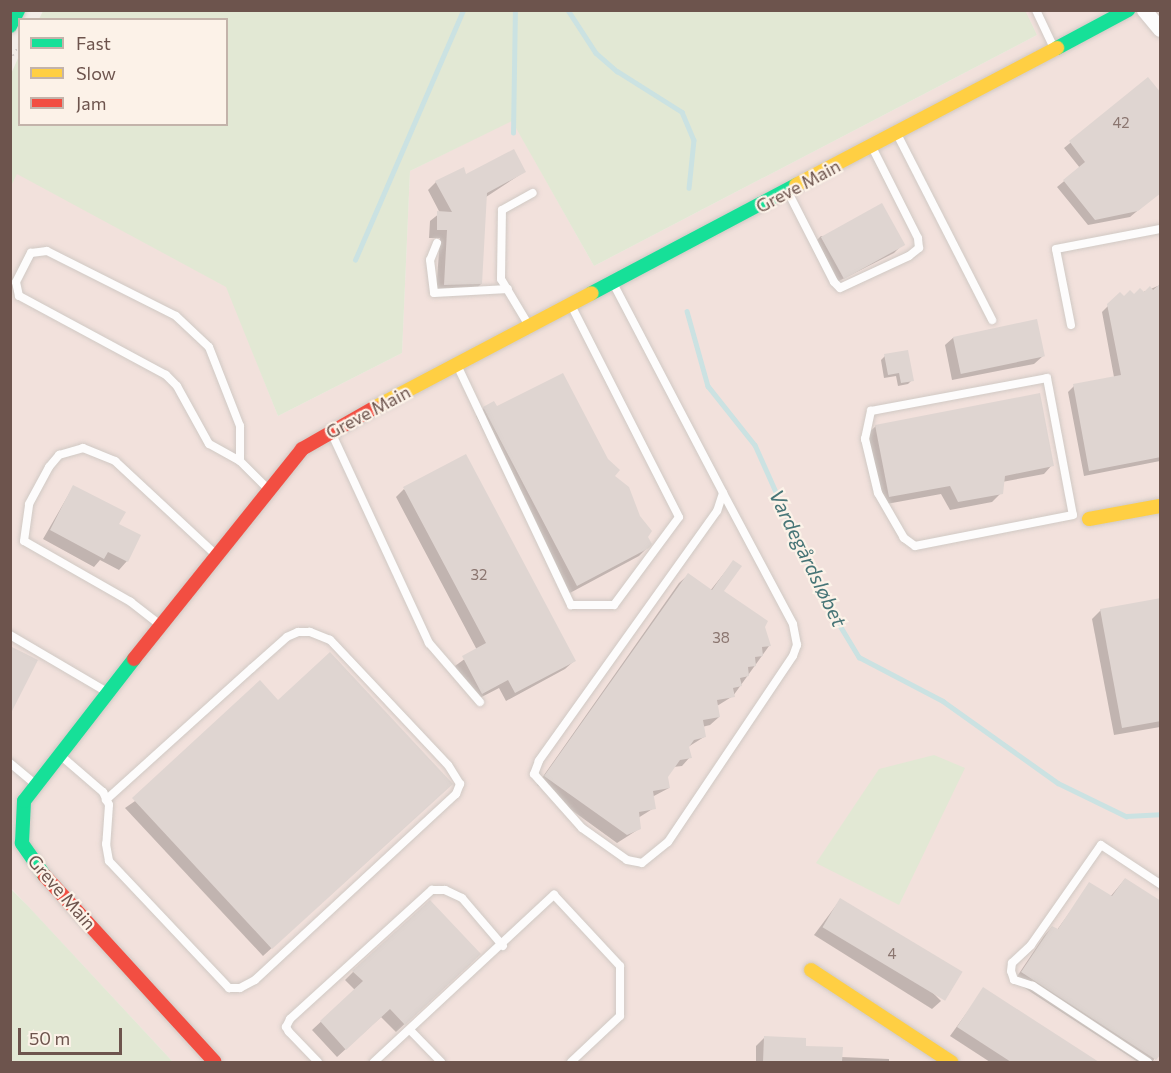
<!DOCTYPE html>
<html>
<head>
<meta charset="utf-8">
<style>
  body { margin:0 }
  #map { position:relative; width:1171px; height:1073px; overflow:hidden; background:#f3ede8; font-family:Commissioner,sans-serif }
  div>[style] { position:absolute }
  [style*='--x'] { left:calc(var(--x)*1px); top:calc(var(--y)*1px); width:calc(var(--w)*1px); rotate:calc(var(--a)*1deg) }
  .commercial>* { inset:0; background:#f2e1dc }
  .green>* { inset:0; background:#e2e8d4 }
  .shadow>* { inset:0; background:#0003 }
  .stream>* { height:4.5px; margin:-2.25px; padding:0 2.25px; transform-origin:2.25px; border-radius:2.25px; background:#cbe2e2 }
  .building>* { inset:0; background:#dfd5d1; transform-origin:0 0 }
  .path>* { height:2px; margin-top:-1px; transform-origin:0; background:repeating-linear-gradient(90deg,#d4cdca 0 1.5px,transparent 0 6px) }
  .roads { filter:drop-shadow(0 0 2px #d0c9c4) drop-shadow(0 0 2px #d0c9c4) }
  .lane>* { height:8px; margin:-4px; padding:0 4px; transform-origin:4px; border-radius:4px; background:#fdfcfc }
  .street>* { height:15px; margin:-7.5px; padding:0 7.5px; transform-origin:7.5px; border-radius:7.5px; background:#fdfcfc }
  .fast>* { height:14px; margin:-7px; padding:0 7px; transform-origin:7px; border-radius:7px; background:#16e098 }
  .slow>* { height:14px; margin:-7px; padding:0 7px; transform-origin:7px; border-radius:7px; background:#ffcf43 }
  .jam>* { height:14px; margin:-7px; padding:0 7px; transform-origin:7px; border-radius:7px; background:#f24e42 }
  span { translate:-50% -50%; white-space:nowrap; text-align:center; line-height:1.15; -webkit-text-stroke:4.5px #fcf2e8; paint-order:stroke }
  .number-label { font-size:15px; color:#8b7670 }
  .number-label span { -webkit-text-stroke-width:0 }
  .street-label { font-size:18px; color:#6d544d }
  .water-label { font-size:20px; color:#477577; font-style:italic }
  .frame { position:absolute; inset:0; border:12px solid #6d544d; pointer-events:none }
  .legend { position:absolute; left:18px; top:18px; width:210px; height:108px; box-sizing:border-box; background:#fcf2e8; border:2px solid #c3b3aa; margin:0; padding:8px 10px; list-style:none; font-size:18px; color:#6d544d }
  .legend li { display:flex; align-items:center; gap:12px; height:30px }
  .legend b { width:30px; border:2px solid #c3b3aa }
  .scale { position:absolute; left:18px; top:1028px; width:104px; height:27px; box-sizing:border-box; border:3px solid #6d544d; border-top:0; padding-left:8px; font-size:18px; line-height:21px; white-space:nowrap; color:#6d544d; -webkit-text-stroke:4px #fcf2e8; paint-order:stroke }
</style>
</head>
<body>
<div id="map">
  <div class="commercial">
    <div style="clip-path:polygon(1025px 11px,1160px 11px,1160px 1062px,173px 1062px,11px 888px,10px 186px,17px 173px,227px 287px,278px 416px,402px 353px,410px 171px,512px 120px,594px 266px,1037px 35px)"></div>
  </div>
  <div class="green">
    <div style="clip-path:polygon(1025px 10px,1037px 35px,594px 266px,512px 121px,410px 171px,402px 353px,278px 416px,226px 287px,17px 174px,11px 186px,11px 74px,19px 56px,20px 124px,226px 124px,226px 20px,39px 19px,43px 11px)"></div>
    <div style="clip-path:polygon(934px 755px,965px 768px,899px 905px,816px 863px,879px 769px)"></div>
    <div style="clip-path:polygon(10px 888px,28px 906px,173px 1062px,11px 1062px)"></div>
  </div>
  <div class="shadow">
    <div style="clip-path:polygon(1148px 79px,1160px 192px,1130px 217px,1088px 225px,1057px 187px,1080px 168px,1064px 148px)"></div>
    <div style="clip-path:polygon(524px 172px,486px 197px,481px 284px,473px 292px,436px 293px,440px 238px,429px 238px,430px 221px,440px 213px,428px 190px,436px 182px,466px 176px)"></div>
    <div style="clip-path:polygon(821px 236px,903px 244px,894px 253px,833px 284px,812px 245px)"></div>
    <div style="clip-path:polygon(1160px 285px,1160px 461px,1084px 476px,1068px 392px,1074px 386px,1114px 377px,1102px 312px,1120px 294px,1124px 298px,1134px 296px)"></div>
    <div style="clip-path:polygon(954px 337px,1043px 356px,1034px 364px,952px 380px,945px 345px)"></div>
    <div style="clip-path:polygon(885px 356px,912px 380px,908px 384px,898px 386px,896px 376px,884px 378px,881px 360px)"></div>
    <div style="clip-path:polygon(484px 408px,613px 476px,648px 547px,639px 556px,568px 594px,476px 416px)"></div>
    <div style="clip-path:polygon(876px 426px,1052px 465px,1044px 474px,1002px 482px,1001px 493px,992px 502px,950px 510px,941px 494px,881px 505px,867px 434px)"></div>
    <div style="clip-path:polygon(73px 487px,117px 524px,127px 561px,119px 570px,100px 560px,94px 567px,43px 539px)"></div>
    <div style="clip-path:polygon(404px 489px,574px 661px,565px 669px,506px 701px,499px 688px,474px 701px,455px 666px,477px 650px,396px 497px)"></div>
    <div style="clip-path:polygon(733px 562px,722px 592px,763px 627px,769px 646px,733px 696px,717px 706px,719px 717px,710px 725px,702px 727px,704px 737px,688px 747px,690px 757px,682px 766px,673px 767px,666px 777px,669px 788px,652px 797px,654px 808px,638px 818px,639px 829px,617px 843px,537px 785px,679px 583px,688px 575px,710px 591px)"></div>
    <div style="clip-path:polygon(1160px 599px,1160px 727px,1114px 735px,1092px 619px,1101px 610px)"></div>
    <div style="clip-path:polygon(278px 702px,442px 792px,263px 956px,125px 808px)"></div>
    <div style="clip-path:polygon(1125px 879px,1160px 1051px,1152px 1062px,1138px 1062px,1014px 981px,1044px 936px,1052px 927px,1057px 930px,1090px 884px,1110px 897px)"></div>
    <div style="clip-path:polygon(840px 900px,941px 1001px,932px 1009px,814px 935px)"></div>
    <div style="clip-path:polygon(471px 963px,396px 1032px,381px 1017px,337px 1057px,312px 1030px,355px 990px,345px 980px,353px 972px)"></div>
    <div style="clip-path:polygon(984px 989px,1097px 1062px,990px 1062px,950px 1036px)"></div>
    <div style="clip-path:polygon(764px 1038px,841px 1057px,889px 1059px,889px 1062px,756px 1062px,756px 1046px)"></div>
  </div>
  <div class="stream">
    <div style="--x:568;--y:10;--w:51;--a:56.9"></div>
    <div style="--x:596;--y:53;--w:28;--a:41"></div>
    <div style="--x:617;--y:71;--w:77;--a:32.2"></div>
    <div style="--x:682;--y:112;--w:30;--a:67"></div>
    <div style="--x:694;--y:140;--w:48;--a:95.9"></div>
    <div style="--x:513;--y:133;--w:123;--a:-89.1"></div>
    <div style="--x:355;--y:260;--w:272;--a:-66.6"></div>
    <div style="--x:687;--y:311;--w:78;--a:74.4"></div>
    <div style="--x:708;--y:386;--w:75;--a:51.5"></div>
    <div style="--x:755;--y:445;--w:169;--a:65.9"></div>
    <div style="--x:824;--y:599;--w:68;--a:58.9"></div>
    <div style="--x:859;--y:657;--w:95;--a:27.6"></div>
    <div style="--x:943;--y:701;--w:141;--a:35.5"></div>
    <div style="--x:1058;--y:783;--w:76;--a:25.9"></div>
    <div style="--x:1126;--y:816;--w:34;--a:-3"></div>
  </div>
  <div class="building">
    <div style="clip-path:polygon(1148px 77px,1161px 93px,1161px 193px,1138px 211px,1095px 220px,1063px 180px,1085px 162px,1069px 141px)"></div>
    <div style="clip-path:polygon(514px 149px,526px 172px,487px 193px,482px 284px,444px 285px,447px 230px,437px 230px,437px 211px,452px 212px,435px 181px,464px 167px,466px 174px)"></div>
    <div style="left:882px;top:203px;width:48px;height:70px;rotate:61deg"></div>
    <div style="clip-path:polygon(1161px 283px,1161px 457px,1089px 471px,1073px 384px,1121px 375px,1107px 304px,1120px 292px,1124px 296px,1130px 290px,1134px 294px,1140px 288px,1144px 292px,1150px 286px,1153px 290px)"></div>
    <div style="left:1037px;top:319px;width:38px;height:86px;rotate:78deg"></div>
    <div style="clip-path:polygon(908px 350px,914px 381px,901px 383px,899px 373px,888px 375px,884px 354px)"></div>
    <div style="clip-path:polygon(563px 373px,608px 459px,620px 470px,615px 476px,629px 487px,640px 516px,652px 531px,648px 537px,652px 544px,649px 548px,577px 586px,483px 407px,494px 401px,497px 406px)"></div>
    <div style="clip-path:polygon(1040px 393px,1054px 466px,1005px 476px,1003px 494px,958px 502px,950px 486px,889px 497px,875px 425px)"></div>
    <div style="clip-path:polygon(466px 454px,576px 661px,515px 693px,508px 680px,482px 694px,462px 656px,486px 643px,403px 487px)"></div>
    <div style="clip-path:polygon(73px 485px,126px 512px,119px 524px,141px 535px,128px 562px,108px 552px,104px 559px,50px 530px)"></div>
    <div style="clip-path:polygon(733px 560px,742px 566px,724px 591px,768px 621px,765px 627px,771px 646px,762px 647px,763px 656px,755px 657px,756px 666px,748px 667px,749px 676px,740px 678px,742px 686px,733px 688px,735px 697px,717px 700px,720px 717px,703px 720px,706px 737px,694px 740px,689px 747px,692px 758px,680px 760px,668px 777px,670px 788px,653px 791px,656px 809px,639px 812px,641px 829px,627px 835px,544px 776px,688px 573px,712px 590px)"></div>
    <div style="clip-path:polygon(1161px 598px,1161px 721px,1122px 728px,1100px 609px)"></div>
    <div style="clip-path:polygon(10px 646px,38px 660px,10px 715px)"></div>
    <div style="clip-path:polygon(330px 652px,453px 784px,272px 949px,132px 798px,260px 680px,278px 700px)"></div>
    <div style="clip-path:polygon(1125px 878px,1161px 901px,1161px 1054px,1156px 1060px,1021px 972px,1052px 926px,1058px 929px,1089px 882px,1112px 896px)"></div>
    <div style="left:840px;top:898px;width:143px;height:34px;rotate:31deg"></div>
    <div style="clip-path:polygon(430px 900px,481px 954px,405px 1025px,390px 1009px,346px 1050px,320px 1021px,363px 981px,352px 971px)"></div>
    <div style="clip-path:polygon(983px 987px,1099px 1062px,1011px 1062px,957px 1027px)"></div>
    <div style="clip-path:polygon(764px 1036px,806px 1038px,806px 1046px,843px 1047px,842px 1062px,763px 1062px)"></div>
  </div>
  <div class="path">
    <div style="--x:10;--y:61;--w:21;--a:-61"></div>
  </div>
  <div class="roads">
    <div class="lane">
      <div style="--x:1036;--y:10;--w:42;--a:64.7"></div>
      <div style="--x:897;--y:134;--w:209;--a:62.9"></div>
      <div style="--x:788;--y:192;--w:101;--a:62.9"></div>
      <div style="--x:834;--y:282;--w:8;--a:45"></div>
      <div style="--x:840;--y:288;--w:76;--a:-24.9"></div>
      <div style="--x:909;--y:256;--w:13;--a:-39"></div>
      <div style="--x:919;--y:248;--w:10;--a:-96"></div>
      <div style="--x:918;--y:238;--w:102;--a:-116.8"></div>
      <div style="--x:437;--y:243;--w:18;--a:112"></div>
      <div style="--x:430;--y:260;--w:33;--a:83"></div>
      <div style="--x:434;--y:293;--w:74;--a:-3.1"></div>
      <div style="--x:614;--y:285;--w:235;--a:62.3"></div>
      <div style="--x:723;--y:493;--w:19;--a:108"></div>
      <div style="--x:717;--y:511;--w:307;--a:125.5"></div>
      <div style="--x:539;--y:761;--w:14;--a:111"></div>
      <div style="--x:534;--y:774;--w:72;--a:48.4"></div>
      <div style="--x:582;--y:828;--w:55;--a:35.4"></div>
      <div style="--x:627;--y:860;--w:15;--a:11"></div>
      <div style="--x:642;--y:863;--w:33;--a:-39"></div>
      <div style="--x:668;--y:842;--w:224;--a:-56.1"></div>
      <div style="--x:793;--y:656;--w:12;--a:-70"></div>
      <div style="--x:797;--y:645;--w:21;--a:-101"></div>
      <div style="--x:793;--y:624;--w:149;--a:-118.1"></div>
      <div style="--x:528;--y:324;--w:52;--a:-121"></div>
      <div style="--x:501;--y:279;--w:69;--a:-89.2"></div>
      <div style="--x:502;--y:210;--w:35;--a:-29"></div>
      <div style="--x:1071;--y:325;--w:77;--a:-101.2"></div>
      <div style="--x:1056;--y:249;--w:106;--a:-10.9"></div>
      <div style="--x:457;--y:365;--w:266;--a:64.6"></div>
      <div style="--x:571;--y:605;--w:43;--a:0"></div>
      <div style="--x:614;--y:605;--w:109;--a:-53.5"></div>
      <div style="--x:679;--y:517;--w:236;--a:-117"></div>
      <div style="--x:1047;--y:378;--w:139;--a:79.3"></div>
      <div style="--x:1073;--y:515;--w:161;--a:168.9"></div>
      <div style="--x:915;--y:546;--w:14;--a:-144"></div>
      <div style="--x:904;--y:538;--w:52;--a:-120"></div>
      <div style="--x:878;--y:493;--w:56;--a:-103.5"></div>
      <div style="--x:865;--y:439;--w:29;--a:-78"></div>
      <div style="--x:871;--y:411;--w:179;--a:-10.6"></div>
      <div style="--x:331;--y:432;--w:233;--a:65.1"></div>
      <div style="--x:429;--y:643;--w:78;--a:49.2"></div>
      <div style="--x:240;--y:461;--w:35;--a:-151"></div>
      <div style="--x:209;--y:444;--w:66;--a:-118.9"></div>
      <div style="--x:177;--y:386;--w:16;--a:-135"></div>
      <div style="--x:166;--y:375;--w:167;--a:-151.7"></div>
      <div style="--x:19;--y:296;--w:14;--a:-102"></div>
      <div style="--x:16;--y:282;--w:33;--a:-63"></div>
      <div style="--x:31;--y:253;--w:16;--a:-7"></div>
      <div style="--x:47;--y:251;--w:144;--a:26.7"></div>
      <div style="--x:176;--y:316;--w:45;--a:43.2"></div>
      <div style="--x:209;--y:347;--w:85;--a:68.6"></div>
      <div style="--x:240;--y:426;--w:35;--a:90"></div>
      <div style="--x:240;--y:461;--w:40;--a:45"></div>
      <div style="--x:159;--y:624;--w:36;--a:-142"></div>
      <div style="--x:131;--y:602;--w:123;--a:-150.3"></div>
      <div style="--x:24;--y:541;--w:37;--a:-82"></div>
      <div style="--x:29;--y:504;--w:42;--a:-61.6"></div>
      <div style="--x:49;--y:467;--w:16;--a:-50"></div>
      <div style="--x:59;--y:455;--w:25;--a:-16"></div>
      <div style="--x:83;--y:448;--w:35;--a:22"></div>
      <div style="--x:115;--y:461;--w:137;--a:42.9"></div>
      <div style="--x:10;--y:635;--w:113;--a:30.4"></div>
      <div style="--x:60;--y:755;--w:57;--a:40.7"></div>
      <div style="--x:103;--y:792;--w:14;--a:65"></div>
      <div style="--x:109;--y:805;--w:39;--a:94"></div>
      <div style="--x:106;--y:844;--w:17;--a:80"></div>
      <div style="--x:109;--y:861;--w:175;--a:46.6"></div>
      <div style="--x:229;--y:988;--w:11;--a:0"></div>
      <div style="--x:240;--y:988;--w:17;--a:-28"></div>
      <div style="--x:255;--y:980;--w:274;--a:-42.8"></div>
      <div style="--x:456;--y:794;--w:11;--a:-68"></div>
      <div style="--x:460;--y:784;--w:22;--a:-122"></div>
      <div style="--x:448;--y:765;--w:172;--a:-133.3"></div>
      <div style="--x:330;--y:640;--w:22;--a:-158"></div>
      <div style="--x:310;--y:632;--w:12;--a:180"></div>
      <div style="--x:298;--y:632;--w:12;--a:156"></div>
      <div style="--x:287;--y:637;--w:47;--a:138.5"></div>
      <div style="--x:252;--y:668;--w:197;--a:137.9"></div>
      <div style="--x:10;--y:763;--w:31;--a:40"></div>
      <div style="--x:410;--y:1030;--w:45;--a:45.9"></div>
      <div style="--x:318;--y:1062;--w:42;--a:-134"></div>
      <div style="--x:289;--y:1032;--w:6;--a:-121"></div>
      <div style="--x:286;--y:1027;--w:9;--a:-63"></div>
      <div style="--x:290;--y:1019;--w:192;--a:-42.3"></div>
      <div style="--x:432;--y:890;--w:13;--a:0"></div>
      <div style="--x:445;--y:890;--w:19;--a:25"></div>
      <div style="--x:462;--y:898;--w:63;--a:49.5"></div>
      <div style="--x:374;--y:1062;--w:246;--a:-42.9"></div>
      <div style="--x:554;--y:895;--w:97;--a:47.1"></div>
      <div style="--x:620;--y:966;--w:50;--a:90"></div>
      <div style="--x:620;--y:1016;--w:67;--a:136.8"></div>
      <div style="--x:1148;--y:1062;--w:138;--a:-146.5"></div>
      <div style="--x:1033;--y:986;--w:20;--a:-162"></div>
      <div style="--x:1014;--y:980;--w:9;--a:-108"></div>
      <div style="--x:1011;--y:971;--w:8;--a:-83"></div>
      <div style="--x:1012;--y:963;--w:26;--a:-43"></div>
      <div style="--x:1031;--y:945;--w:122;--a:-55"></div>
      <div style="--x:1101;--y:845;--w:71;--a:33.5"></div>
    </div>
    <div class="street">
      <div style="--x:1144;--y:10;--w:25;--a:50"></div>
    </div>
    <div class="fast">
      <div style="--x:10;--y:26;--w:18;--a:-63"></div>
      <div style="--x:1057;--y:48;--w:81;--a:-28.2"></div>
      <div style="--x:592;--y:293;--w:231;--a:-27.9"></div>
      <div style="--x:44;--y:875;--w:39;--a:-125"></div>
      <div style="--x:22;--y:843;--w:42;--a:-87.3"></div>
      <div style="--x:24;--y:801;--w:180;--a:-52.2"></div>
    </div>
    <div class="slow">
      <div style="--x:796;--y:185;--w:295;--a:-27.7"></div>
      <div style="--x:374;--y:408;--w:246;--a:-27.8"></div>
      <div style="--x:1089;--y:519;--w:72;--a:-10.4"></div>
      <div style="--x:811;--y:970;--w:168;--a:33.3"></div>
    </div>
    <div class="jam">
      <div style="--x:134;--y:659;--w:269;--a:-51.3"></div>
      <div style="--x:302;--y:449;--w:83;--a:-29.7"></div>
      <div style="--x:44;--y:875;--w:253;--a:47.6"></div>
    </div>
  </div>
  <div class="number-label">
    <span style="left:1121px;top:123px">42</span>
    <span style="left:479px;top:575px">32</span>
    <span style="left:721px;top:638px">38</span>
    <span style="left:892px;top:954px">4</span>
  </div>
  <div class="street-label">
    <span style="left:798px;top:186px;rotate:-28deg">Greve Main</span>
    <span style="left:368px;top:412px;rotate:-28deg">Greve Main</span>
    <span style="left:62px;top:892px;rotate:49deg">Greve Main</span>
  </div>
  <div class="water-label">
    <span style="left:808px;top:558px;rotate:64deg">Vardegårdsløbet</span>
  </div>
  <div class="frame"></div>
  <ul class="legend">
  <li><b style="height:8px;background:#16e098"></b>Fast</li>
  <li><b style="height:8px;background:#ffcf43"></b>Slow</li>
  <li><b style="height:8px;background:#f24e42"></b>Jam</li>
  </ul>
  <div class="scale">50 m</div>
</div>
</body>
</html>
